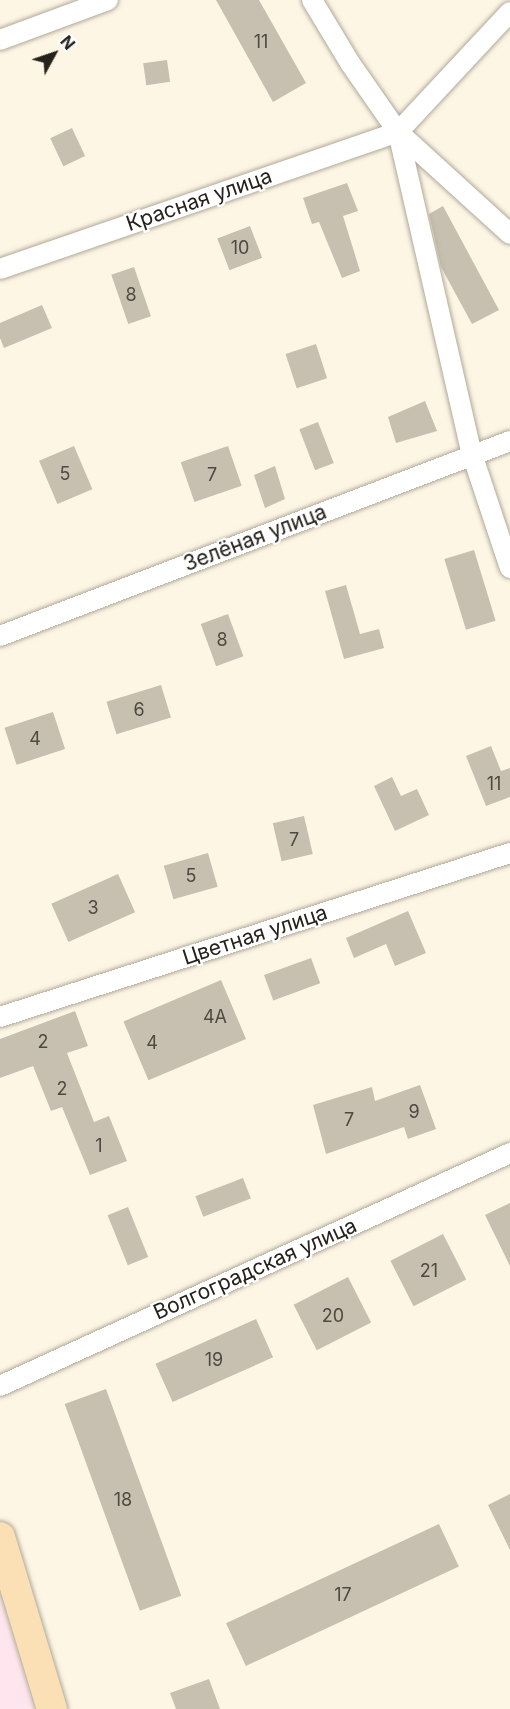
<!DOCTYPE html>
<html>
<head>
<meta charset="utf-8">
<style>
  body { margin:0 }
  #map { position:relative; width:510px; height:1709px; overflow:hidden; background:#fef6e5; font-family:Inter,sans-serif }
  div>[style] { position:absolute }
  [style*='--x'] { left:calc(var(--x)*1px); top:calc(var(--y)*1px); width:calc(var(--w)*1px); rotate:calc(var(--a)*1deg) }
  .commercial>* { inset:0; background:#ffe5ed }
  .building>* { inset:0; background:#c7bfaf; transform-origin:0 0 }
  .roads { filter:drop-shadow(0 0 2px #b0a999) drop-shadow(0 0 2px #b0a999) }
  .minor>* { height:20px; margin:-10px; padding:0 10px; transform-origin:10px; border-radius:10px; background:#fff }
  .primary>* { height:30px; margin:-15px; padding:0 15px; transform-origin:15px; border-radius:15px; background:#fce0b5 }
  span { translate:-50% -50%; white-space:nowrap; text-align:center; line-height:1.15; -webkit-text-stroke:4.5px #fff; paint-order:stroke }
  .number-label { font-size:18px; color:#4e4941 }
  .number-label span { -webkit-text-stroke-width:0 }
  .street-label { font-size:21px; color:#25221c }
  .north { position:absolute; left:24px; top:24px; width:60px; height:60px; -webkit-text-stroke:4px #fff; paint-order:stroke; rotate:50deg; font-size:16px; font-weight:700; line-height:24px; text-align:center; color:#25221c }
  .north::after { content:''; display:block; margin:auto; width:21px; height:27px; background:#25221c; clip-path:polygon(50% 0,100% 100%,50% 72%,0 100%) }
</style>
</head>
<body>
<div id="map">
  <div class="commercial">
    <div style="clip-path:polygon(0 1593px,34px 1709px,0 1709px)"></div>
  </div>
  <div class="building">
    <div style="clip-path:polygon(216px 0,259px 0,306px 83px,273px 102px)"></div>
    <div style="left:167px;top:60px;width:22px;height:24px;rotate:82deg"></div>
    <div style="left:72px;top:128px;width:31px;height:24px;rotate:65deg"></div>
    <div style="clip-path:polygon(347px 183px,358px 211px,343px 216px,360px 271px,342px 278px,319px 222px,312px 224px,303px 198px)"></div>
    <div style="clip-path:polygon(443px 206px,499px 310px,472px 324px,441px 267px,429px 214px)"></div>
    <div style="left:250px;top:226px;width:34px;height:35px;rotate:69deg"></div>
    <div style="left:134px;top:267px;width:52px;height:24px;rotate:71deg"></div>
    <div style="clip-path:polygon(42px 305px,52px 328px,4px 348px,0 338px,0 323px)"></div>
    <div style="left:316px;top:344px;width:36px;height:32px;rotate:72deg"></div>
    <div style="clip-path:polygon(425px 401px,437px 431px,396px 443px,388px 417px)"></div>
    <div style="left:318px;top:422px;width:44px;height:20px;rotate:69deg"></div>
    <div style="left:74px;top:446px;width:47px;height:38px;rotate:67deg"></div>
    <div style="left:228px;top:446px;width:42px;height:50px;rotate:71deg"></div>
    <div style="clip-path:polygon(275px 466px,285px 499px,265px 508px,254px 475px)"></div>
    <div style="left:474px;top:550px;width:74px;height:31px;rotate:73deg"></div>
    <div style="clip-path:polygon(346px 585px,360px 634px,379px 629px,384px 648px,344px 659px,325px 591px)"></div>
    <div style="left:228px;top:614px;width:45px;height:29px;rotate:70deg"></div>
    <div style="left:161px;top:685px;width:34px;height:57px;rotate:73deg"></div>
    <div style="left:53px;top:712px;width:39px;height:51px;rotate:72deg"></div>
    <div style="clip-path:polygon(491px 746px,501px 771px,510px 768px,510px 797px,486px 806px,466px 756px)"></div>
    <div style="clip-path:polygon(392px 777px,401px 796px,417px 789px,429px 815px,395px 831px,374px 786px)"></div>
    <div style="left:304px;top:816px;width:39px;height:32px;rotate:77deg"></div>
    <div style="left:208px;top:853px;width:35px;height:46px;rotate:74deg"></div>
    <div style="left:118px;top:874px;width:42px;height:73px;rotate:66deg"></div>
    <div style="clip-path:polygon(408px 911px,426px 953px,395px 966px,386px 944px,354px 958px,346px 938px)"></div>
    <div style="left:311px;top:958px;width:27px;height:50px;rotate:70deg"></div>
    <div style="left:221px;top:980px;width:64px;height:106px;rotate:67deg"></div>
    <div style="clip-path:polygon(75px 1011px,88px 1046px,67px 1053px,94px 1122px,109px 1116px,127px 1161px,90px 1175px,62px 1107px,51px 1111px,33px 1066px,0 1078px,0 1039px)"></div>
    <div style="clip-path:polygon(420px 1085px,436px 1129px,408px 1139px,404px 1127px,326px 1154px,313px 1105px,372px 1087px,375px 1101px)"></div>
    <div style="left:243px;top:1178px;width:22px;height:51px;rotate:69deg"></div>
    <div style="clip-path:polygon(510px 1203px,510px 1266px,485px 1215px)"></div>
    <div style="left:128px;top:1207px;width:54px;height:22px;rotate:68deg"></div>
    <div style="left:443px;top:1234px;width:51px;height:59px;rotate:63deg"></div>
    <div style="left:348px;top:1277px;width:51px;height:61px;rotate:63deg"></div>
    <div style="left:256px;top:1319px;width:42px;height:110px;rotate:66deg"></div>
    <div style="left:106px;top:1389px;width:220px;height:44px;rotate:70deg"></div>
    <div style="clip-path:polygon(510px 1494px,510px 1550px,488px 1505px)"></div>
    <div style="left:439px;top:1524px;width:47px;height:235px;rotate:65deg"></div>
    <div style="clip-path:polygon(209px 1679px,220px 1709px,176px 1709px,170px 1693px)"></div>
  </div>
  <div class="roads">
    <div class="minor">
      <div style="--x:312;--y:0;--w:74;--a:58.9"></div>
      <div style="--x:350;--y:63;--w:84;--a:55.2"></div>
      <div style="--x:398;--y:132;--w:151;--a:42.3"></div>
      <div style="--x:0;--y:40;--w:115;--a:-20.3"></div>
      <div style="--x:398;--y:132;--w:330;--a:77.1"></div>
      <div style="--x:472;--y:454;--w:120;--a:71.6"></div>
      <div style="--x:0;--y:269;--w:421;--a:-19"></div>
      <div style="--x:398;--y:132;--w:164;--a:-47"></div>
      <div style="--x:0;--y:636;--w:546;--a:-20.92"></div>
      <div style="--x:0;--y:1017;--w:536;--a:-17.83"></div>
      <div style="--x:0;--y:1386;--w:561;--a:-24.55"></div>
    </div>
    <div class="primary">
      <div style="--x:0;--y:1537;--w:180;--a:73.2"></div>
    </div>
  </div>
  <div class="number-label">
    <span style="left:261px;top:42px">11</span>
    <span style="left:240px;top:248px">10</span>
    <span style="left:131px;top:295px">8</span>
    <span style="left:65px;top:474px">5</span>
    <span style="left:212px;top:475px">7</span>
    <span style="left:222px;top:640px">8</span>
    <span style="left:139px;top:710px">6</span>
    <span style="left:35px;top:739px">4</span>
    <span style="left:494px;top:784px">11</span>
    <span style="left:294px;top:840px">7</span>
    <span style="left:191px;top:876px">5</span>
    <span style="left:93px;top:908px">3</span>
    <span style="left:215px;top:1017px">4А</span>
    <span style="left:43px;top:1042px">2</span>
    <span style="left:152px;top:1043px">4</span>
    <span style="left:62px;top:1089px">2</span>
    <span style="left:414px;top:1112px">9</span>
    <span style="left:349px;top:1120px">7</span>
    <span style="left:99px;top:1146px">1</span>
    <span style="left:429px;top:1271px">21</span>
    <span style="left:333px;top:1316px">20</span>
    <span style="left:214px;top:1360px">19</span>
    <span style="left:123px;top:1500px">18</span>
    <span style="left:343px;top:1595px">17</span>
  </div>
  <div class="street-label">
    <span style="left:199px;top:200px;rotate:-19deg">Красная улица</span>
    <span style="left:255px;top:538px;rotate:-21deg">Зелёная улица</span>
    <span style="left:255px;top:935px;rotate:-18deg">Цветная улица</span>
    <span style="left:255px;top:1269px;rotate:-24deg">Волгоградская улица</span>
  </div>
  <div class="north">N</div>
</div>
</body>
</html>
